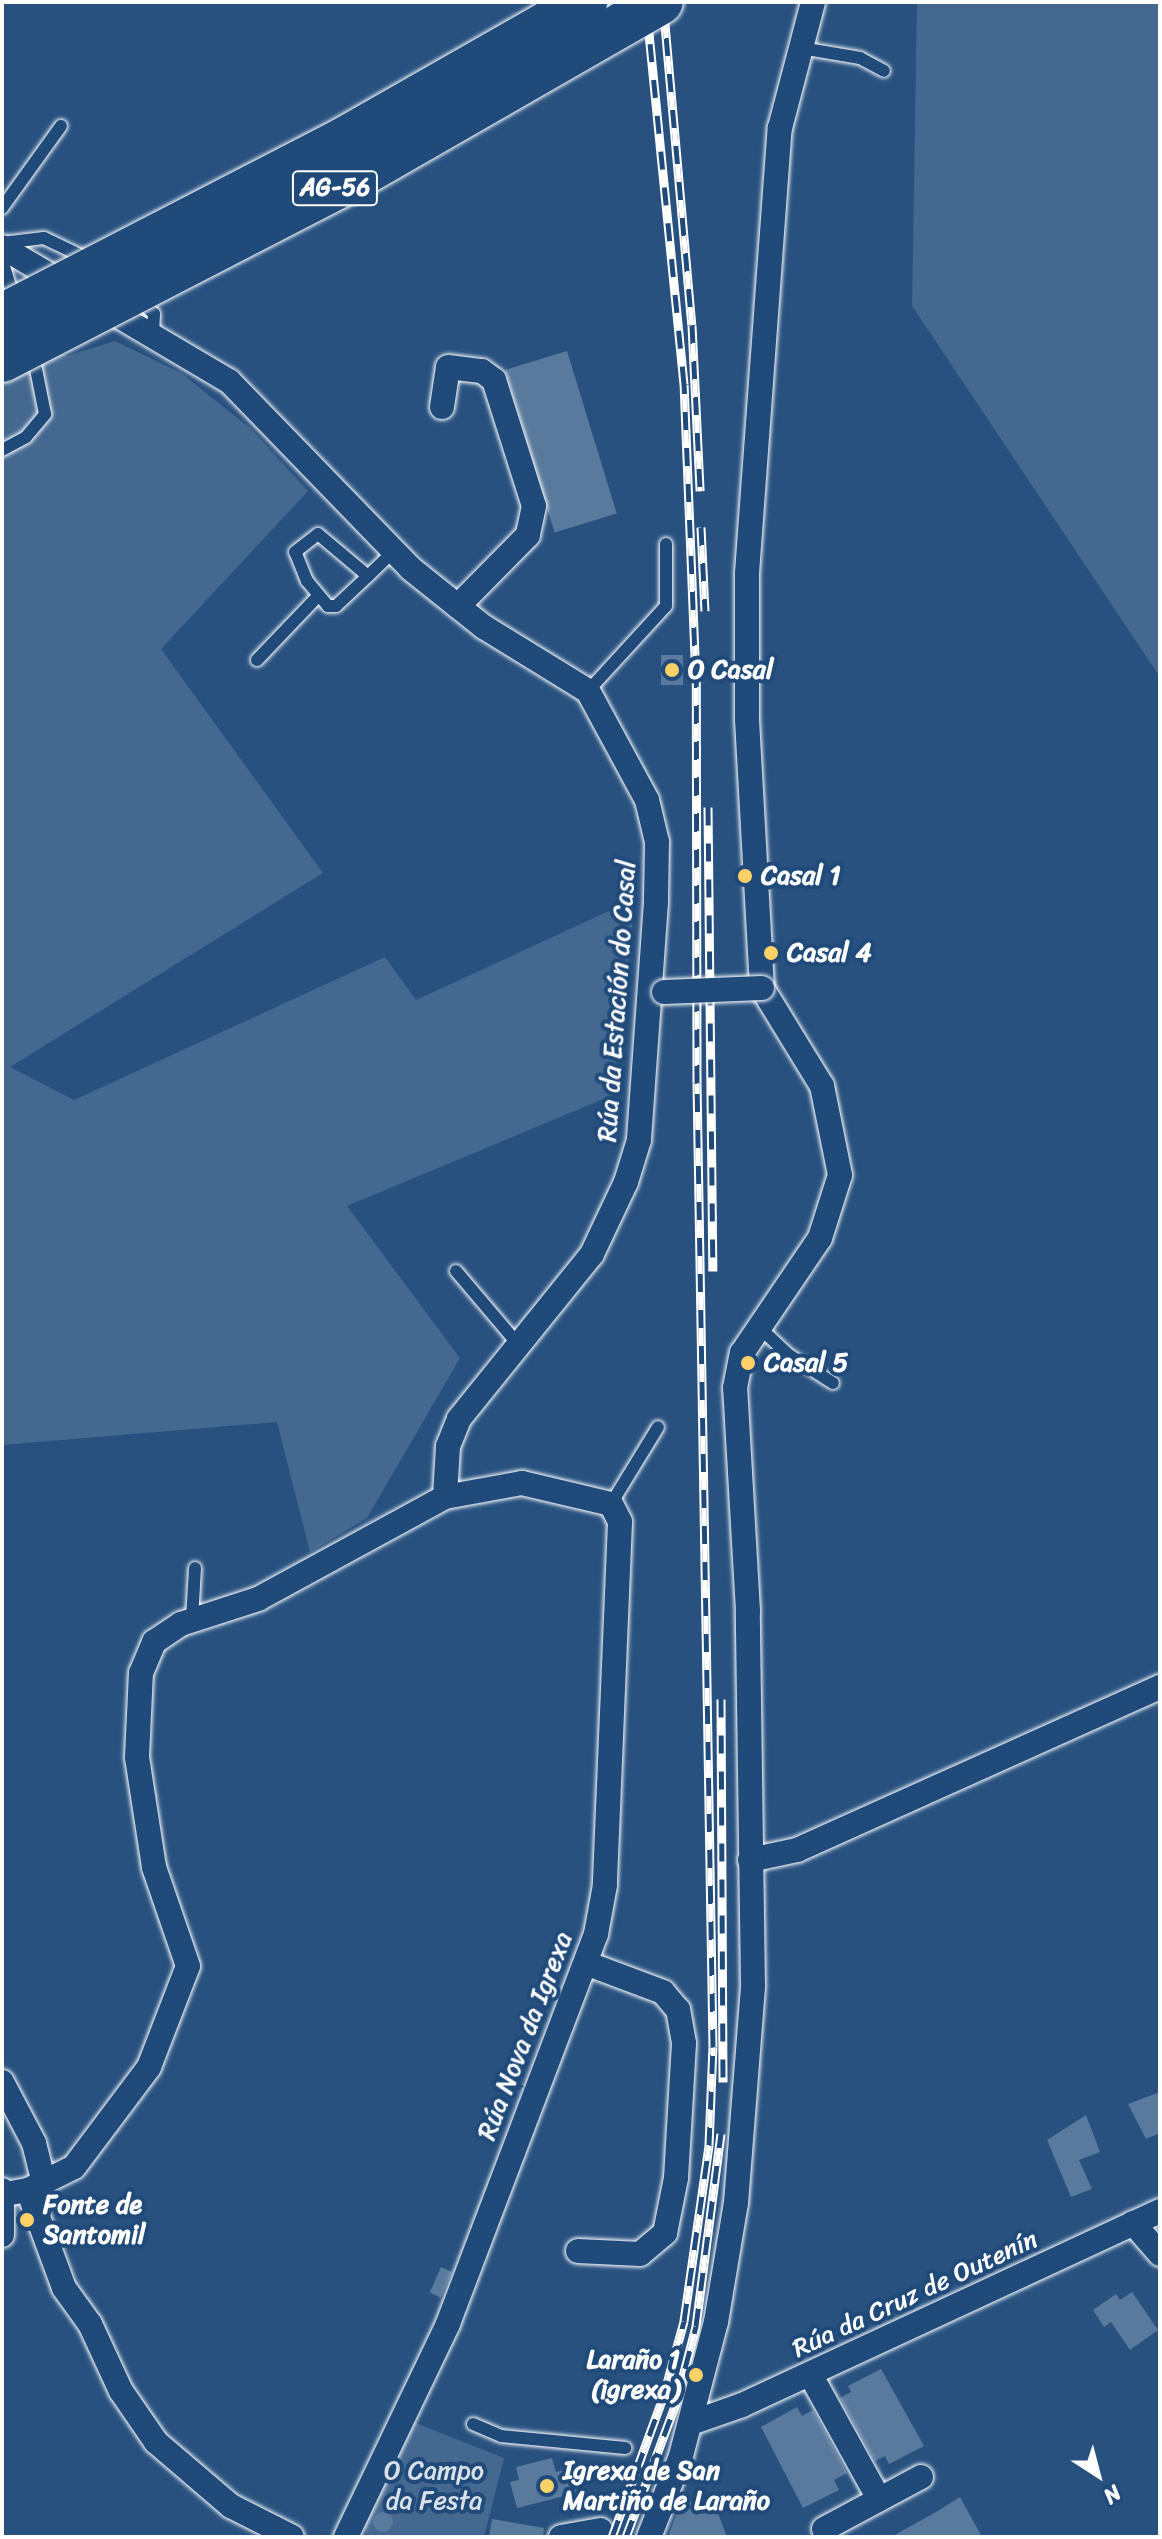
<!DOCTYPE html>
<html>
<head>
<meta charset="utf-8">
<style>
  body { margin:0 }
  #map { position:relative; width:1162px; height:2539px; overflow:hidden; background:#28517f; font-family:Sriracha,sans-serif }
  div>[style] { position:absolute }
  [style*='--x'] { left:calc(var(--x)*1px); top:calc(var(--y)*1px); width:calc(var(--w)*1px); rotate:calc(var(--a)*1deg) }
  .green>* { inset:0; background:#446890 }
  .building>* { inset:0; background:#5a7a9d; transform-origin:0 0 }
  .round { border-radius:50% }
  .roads { filter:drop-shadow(0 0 2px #fff) drop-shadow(0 0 2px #fff) }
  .lane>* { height:12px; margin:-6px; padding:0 6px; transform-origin:6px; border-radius:6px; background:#1f4a7a }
  .street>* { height:24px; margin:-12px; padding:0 12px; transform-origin:12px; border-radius:12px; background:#1f4a7a }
  .rail>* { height:9px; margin-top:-4.5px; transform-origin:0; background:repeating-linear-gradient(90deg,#1f4a7a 0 18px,#fff 0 36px); box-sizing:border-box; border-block:2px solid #fff }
  .bridges { filter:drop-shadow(0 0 2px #fff) drop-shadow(0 0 2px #fff) }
  .street-bridge>* { height:24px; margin:-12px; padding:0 12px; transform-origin:12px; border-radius:12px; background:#1f4a7a }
  .highway-bridge>* { height:44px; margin:-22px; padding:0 22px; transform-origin:22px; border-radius:22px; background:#1f4a7a }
  .dots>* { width:22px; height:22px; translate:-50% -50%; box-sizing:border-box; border:4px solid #1f4a7a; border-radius:50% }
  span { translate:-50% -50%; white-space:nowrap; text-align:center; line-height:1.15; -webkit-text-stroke:8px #1f4a7a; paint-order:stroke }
  .shield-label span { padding:2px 6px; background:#1f4a7a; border:2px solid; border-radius:6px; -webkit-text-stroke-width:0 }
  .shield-label { font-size:24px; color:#fff; font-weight:700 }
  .poi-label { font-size:26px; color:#fff; font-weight:700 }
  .left { translate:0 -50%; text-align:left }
  .right { translate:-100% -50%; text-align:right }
  .street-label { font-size:26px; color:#fff }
  .park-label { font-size:26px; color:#dae1e9 }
  .frame { position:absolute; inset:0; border:4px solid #fff; pointer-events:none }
  .north { position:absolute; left:1058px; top:2435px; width:80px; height:80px; -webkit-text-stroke:6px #1f4a7a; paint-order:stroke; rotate:144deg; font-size:22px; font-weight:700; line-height:32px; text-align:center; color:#fff }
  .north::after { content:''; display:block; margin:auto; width:28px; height:36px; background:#fff; clip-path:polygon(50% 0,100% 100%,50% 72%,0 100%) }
</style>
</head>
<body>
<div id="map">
  <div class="green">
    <div style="clip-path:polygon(917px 2px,1160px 2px,1160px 677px,912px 306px)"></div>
    <div style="clip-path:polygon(2px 320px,67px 356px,115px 341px,181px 373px,250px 428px,308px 491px,161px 649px,323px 873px,10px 1067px,74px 1100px,385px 957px,416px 1000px,635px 899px,613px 1095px,347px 1206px,460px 1358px,367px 1518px,310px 1552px,277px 1422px,2px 1445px)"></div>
    <div style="clip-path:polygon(408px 2420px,504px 2458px,484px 2537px,367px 2537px,363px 2521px)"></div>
  </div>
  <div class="building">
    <div style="left:567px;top:351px;width:170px;height:65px;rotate:73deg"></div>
    <div style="left:661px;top:655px;width:22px;height:30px"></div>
    <div style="clip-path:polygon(1160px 2092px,1160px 2133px,1146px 2139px,1128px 2104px)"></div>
    <div style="clip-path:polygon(1086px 2115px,1100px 2152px,1079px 2160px,1092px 2189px,1071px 2197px,1047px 2140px)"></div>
    <div style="left:441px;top:2267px;width:12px;height:28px;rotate:24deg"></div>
    <div style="clip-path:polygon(1132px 2292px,1158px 2330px,1130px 2350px,1111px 2322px,1104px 2327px,1093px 2310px,1116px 2294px,1120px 2300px)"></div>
    <div style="clip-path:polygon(881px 2369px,924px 2446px,889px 2464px,885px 2456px,875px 2461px,840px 2398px,851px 2392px,848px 2386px)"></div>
    <div style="clip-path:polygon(797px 2407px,802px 2416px,813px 2410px,847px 2473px,834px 2480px,839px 2490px,803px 2508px,761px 2427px)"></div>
    <div style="clip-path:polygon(552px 2458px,556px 2472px,578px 2467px,584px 2491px,517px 2508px,510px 2482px,519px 2480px,516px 2467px)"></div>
    <div style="clip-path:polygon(683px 2497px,717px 2511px,727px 2537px,668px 2537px)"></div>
    <div style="clip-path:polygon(960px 2497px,982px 2537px,891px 2537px,936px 2512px)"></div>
    <div class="round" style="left:373px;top:2512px;width:20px;height:20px"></div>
    <div style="clip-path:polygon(492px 2519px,544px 2528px,543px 2537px,489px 2537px)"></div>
  </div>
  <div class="roads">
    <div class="lane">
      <div style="--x:801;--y:48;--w:60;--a:9.6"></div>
      <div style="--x:860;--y:58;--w:27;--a:28"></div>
      <div style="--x:2;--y:208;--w:101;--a:-54.3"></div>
      <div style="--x:2;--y:243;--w:42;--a:-6.8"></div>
      <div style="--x:44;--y:238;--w:53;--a:25.6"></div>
      <div style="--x:2;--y:260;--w:44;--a:72.8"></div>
      <div style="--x:137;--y:298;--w:23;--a:43"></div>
      <div style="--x:154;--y:314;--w:20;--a:93"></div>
      <div style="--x:2;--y:450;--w:27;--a:-28"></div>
      <div style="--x:26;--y:437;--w:30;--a:-50"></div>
      <div style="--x:45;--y:414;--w:61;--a:-101.3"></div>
      <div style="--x:368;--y:576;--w:44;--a:136.8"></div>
      <div style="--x:336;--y:606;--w:8;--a:180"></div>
      <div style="--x:328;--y:606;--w:33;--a:-130"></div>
      <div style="--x:307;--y:581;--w:31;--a:-112"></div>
      <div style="--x:295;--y:552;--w:29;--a:-38"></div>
      <div style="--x:318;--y:534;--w:65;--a:40"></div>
      <div style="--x:368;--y:576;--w:36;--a:-44"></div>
      <div style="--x:257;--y:660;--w:88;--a:-46.4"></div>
      <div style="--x:588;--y:691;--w:115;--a:-47.5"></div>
      <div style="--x:666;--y:606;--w:62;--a:-90"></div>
      <div style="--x:456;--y:1271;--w:96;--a:49.7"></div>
      <div style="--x:760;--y:1328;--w:40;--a:43"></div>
      <div style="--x:789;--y:1355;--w:52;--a:32.5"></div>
      <div style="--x:611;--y:1504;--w:90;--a:-58.6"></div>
      <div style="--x:192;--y:1619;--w:51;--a:-86.6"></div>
      <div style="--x:473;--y:2424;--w:30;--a:23"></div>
      <div style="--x:501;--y:2436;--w:125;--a:5.5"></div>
    </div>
    <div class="street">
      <div style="--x:2;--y:247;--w:264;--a:30.6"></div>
      <div style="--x:229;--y:381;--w:260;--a:45.9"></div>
      <div style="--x:410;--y:568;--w:95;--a:38.6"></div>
      <div style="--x:484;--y:627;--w:122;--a:31.6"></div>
      <div style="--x:588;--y:691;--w:124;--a:61.6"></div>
      <div style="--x:647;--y:800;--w:43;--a:76.6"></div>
      <div style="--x:657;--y:842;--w:60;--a:91"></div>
      <div style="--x:656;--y:902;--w:239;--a:94.1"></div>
      <div style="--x:639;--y:1140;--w:44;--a:107.2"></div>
      <div style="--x:626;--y:1182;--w:80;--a:115.3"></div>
      <div style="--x:592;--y:1254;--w:212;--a:128.9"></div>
      <div style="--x:459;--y:1419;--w:29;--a:112"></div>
      <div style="--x:448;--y:1446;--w:51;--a:93.4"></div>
      <div style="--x:442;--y:407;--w:40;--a:-81.5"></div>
      <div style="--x:448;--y:367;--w:34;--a:7"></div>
      <div style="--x:482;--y:371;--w:15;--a:37"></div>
      <div style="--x:494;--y:380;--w:132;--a:72.4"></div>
      <div style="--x:534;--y:506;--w:30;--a:102"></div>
      <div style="--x:528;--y:535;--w:100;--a:134.6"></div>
      <div style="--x:750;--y:1860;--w:48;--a:-12"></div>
      <div style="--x:797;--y:1850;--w:398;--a:-24.2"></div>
      <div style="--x:2;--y:2082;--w:69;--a:62.3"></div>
      <div style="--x:34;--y:2143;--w:41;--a:76"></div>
      <div style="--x:2;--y:2190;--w:45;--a:90"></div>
      <div style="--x:28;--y:2190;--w:51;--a:-26.6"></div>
      <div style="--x:74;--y:2167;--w:125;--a:-53.1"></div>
      <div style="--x:149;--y:2067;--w:108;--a:-68.9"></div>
      <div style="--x:188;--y:1966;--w:105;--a:-109"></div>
      <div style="--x:154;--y:1867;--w:111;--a:-98.8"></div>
      <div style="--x:137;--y:1757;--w:84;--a:-87.3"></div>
      <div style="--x:141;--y:1673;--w:34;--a:-67"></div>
      <div style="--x:154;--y:1642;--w:32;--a:-34"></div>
      <div style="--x:181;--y:1624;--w:81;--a:-18"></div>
      <div style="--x:258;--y:1599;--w:213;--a:-28.6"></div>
      <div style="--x:445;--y:1497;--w:78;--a:-10.3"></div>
      <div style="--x:522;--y:1483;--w:91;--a:13.3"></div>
      <div style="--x:611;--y:1504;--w:20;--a:63"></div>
      <div style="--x:620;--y:1522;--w:363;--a:92.4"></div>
      <div style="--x:605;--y:1885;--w:50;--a:100.4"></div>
      <div style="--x:596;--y:1934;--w:417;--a:110.8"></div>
      <div style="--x:448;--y:2324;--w:236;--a:115.6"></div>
      <div style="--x:5;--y:2194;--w:23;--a:-10"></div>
      <div style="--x:28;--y:2190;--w:104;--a:69.8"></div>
      <div style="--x:64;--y:2288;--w:44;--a:54.2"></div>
      <div style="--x:90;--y:2324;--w:74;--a:65.2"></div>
      <div style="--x:121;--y:2391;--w:62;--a:55.5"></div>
      <div style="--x:156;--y:2442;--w:99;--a:40.5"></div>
      <div style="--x:231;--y:2506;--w:68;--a:26.9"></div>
      <div style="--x:1133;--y:2223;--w:41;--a:48.9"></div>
      <div style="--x:578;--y:2251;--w:62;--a:2.8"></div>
      <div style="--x:640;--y:2254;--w:33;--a:-40"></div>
      <div style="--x:665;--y:2233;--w:56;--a:-78.7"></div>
      <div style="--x:676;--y:2178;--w:135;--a:-86.6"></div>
      <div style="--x:684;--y:2043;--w:34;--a:-100"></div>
      <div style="--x:678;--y:2010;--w:23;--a:-130"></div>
      <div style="--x:663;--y:1992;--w:80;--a:-159.5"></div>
      <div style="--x:810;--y:2374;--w:143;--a:61.1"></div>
      <div style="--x:691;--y:2423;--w:54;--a:-19.4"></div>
      <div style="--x:742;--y:2405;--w:461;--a:-24.9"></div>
      <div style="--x:824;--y:2529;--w:110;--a:-28.2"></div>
      <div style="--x:561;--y:2537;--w:40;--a:-10"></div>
      <div style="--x:649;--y:2537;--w:87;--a:-68.4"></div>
      <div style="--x:681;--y:2456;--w:138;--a:-75.4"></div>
      <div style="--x:716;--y:2322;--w:121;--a:-80.5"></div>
      <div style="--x:736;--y:2203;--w:217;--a:-85.5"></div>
      <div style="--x:753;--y:1987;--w:376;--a:-90.8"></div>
      <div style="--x:748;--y:1611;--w:223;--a:-93.3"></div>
      <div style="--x:735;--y:1388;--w:36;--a:-79"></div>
      <div style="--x:742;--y:1353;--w:139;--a:-55.9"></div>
      <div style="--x:820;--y:1238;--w:66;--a:-72.4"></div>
      <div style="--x:840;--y:1175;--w:91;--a:-101.4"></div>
      <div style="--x:822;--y:1086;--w:115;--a:-121.5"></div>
      <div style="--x:762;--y:988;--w:269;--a:-93.2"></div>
      <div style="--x:747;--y:719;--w:146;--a:-90"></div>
      <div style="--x:747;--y:573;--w:446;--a:-85.8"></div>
      <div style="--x:780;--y:128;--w:130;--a:-75.3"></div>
    </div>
  </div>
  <div class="rail">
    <div style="--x:663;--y:2;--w:324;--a:84.9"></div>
    <div style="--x:692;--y:325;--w:166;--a:87.2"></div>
    <div style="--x:701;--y:527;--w:84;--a:87.3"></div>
    <div style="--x:708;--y:807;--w:464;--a:89.4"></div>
    <div style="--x:721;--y:1699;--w:383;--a:89.7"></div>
    <div style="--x:612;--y:2537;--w:148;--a:-69.9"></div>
    <div style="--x:663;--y:2398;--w:80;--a:-74.7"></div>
    <div style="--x:684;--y:2321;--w:178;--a:-81.9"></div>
    <div style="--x:709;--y:2145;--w:98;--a:-87.7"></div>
    <div style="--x:713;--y:2047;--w:964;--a:-90.95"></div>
    <div style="--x:697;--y:1083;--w:402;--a:-90.1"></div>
    <div style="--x:696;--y:681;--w:297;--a:-92.3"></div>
    <div style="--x:684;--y:384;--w:384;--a:-95.7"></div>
    <div style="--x:626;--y:2537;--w:143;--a:-69.5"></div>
    <div style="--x:676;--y:2403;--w:80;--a:-75.4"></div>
    <div style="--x:696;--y:2326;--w:194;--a:-82.6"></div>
  </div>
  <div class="bridges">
    <div class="street-bridge">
      <div style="--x:664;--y:992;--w:98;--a:-2.3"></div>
    </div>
    <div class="highway-bridge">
      <div style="--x:2;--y:316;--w:384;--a:-27.3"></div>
      <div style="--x:343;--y:140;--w:279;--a:-29.7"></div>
      <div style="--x:2;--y:360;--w:403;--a:-27.3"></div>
      <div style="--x:360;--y:175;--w:347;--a:-29.9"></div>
    </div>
  </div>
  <div class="dots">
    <div style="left:672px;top:670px;background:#ffd166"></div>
    <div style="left:745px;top:876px;background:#ffd166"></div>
    <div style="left:771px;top:953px;background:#ffd166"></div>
    <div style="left:748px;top:1363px;background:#ffd166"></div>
    <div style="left:27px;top:2220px;background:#ffd166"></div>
    <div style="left:696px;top:2375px;background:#ffd166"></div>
    <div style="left:547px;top:2486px;background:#ffd166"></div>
  </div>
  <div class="shield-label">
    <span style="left:335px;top:188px">AG-56</span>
  </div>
  <div class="poi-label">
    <span class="left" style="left:688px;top:670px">O Casal</span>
    <span class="left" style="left:761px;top:876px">Casal 1</span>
    <span class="left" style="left:787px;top:953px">Casal 4</span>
    <span class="left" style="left:764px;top:1363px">Casal 5</span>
    <span class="left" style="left:43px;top:2220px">Fonte de<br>Santomil</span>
    <span class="right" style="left:680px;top:2375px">Laraño 1<br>(igrexa)</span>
    <span class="left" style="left:563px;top:2486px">Igrexa de San<br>Martiño de Laraño</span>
  </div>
  <div class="street-label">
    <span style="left:617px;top:1001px;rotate:-86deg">Rúa da Estación do Casal</span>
    <span style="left:525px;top:2036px;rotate:-69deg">Rúa Nova da Igrexa</span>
    <span style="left:915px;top:2294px;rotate:-25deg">Rúa da Cruz de Outenín</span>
  </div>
  <div class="park-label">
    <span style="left:434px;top:2486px">O Campo<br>da Festa</span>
  </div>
  <div class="frame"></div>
  <div class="north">N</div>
</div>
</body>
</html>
